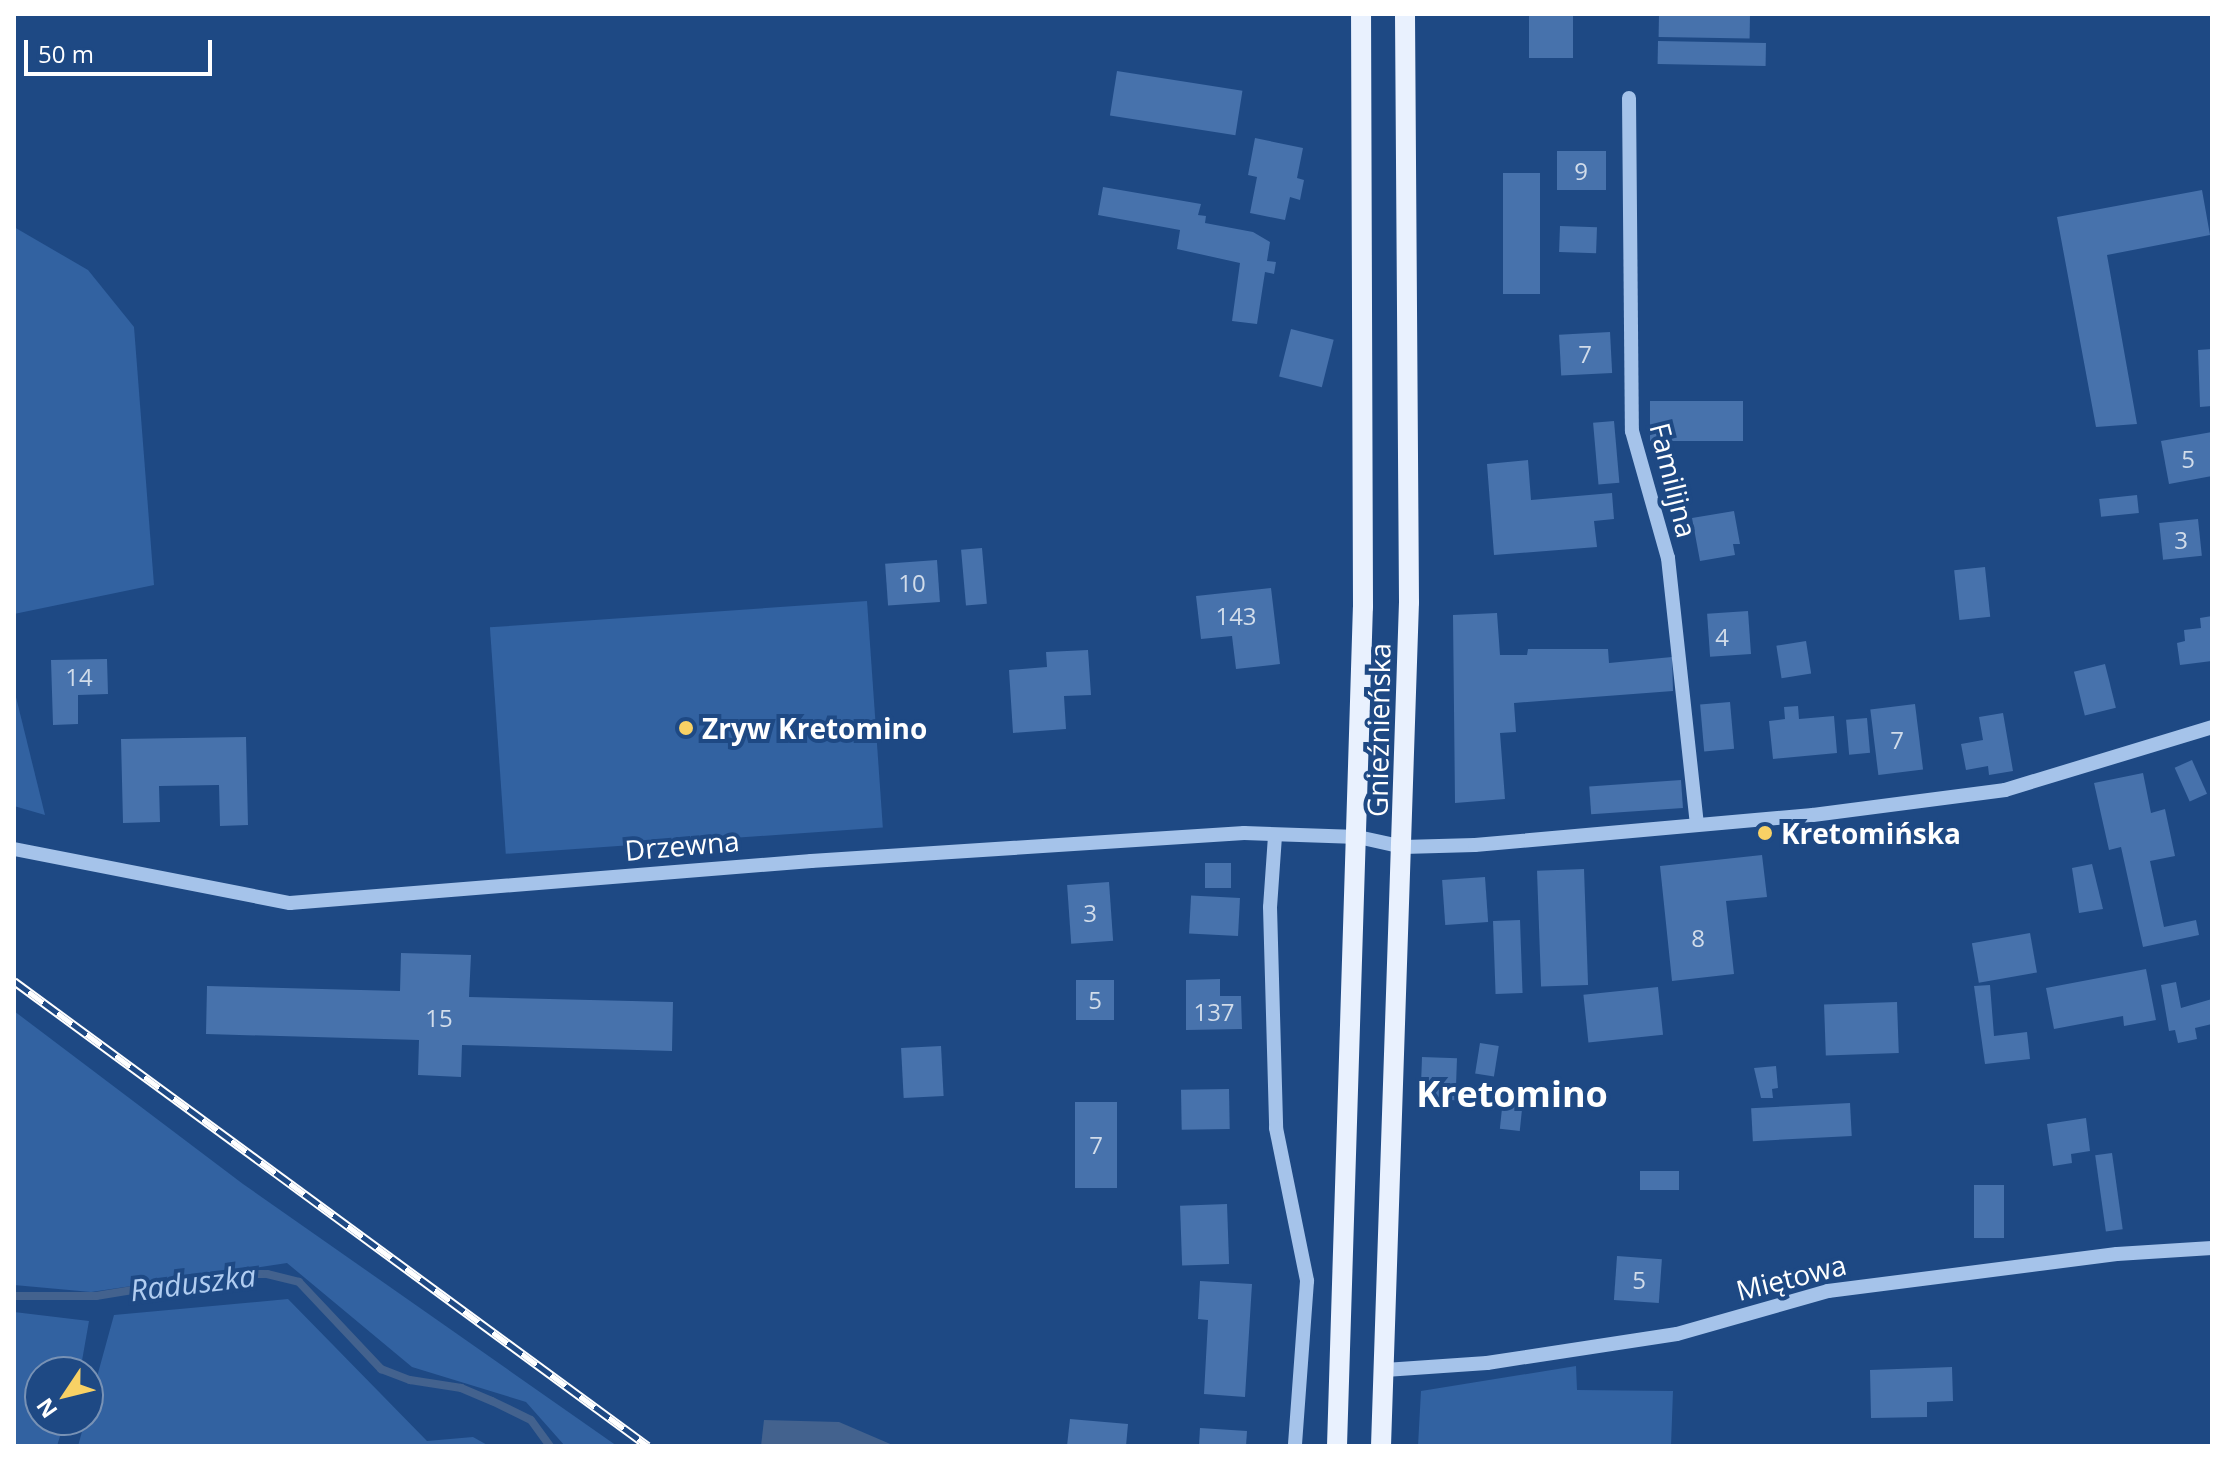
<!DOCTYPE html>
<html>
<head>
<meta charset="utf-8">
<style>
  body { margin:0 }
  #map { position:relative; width:2226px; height:1460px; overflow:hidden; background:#1e4984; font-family:"Open Sans",sans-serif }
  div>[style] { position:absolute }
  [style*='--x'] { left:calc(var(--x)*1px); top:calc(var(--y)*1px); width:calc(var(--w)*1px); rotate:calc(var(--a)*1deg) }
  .green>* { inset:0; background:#3262a1; transform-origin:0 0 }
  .water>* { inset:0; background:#43628e }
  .stream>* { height:8px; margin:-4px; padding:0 4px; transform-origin:4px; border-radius:4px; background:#43628e }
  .building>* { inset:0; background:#4772ac; transform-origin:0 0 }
  .minor>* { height:14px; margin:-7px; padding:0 7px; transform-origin:7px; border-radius:7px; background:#a5c3ea }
  .major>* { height:20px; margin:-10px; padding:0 10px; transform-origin:10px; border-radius:10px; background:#e9f1fe }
  .rail>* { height:9px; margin-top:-4.5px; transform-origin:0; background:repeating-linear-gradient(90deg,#1e4984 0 18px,#fff 0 36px); box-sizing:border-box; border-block:2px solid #fff }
  .dots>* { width:22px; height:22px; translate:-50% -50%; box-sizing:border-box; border:4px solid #1e4984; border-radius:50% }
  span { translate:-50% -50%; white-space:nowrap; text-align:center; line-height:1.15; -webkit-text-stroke:8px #1e4984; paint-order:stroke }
  .number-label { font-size:24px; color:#d1dcea }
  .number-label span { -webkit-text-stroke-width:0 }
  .street-label { font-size:28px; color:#fff }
  .poi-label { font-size:28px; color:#fff; font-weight:700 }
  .left { translate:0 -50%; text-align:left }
  .water-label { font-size:30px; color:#b1cdf1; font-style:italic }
  .district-label { font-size:36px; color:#fff; font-weight:700 }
  .frame { position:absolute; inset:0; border:16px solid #fff; pointer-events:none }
  .north { position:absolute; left:24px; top:1356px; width:80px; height:80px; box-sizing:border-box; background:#1e4984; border:2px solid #7892b5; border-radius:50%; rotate:235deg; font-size:22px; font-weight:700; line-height:32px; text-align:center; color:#fff }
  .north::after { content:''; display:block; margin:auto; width:28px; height:36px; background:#f8d165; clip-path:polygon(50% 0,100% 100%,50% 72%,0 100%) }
  .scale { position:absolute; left:24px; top:40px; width:188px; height:36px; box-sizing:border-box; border:4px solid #fff; border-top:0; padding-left:10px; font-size:24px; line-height:28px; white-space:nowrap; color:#fff; -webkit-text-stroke:6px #1e4984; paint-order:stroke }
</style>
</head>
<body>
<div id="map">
  <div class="green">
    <div style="clip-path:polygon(14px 227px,88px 270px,134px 327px,154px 585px,14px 614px)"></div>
    <div style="left:867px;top:601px;width:227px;height:378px;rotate:86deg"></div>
    <div style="clip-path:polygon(14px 689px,45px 815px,14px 806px)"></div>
    <div style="clip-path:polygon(14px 1011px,243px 1184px,617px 1446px,565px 1446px,526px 1402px,412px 1367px,287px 1263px,91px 1292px,14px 1285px)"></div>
    <div style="clip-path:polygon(288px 1299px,427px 1441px,473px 1437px,489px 1446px,78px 1446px,114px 1315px)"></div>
    <div style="clip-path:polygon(14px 1312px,89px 1321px,80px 1372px,40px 1372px,40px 1420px,65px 1420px,57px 1446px,14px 1446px)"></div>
    <div style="clip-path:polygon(1576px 1366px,1577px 1390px,1673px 1391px,1671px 1446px,1418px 1446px,1421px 1391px)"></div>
  </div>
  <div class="water">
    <div style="clip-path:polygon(764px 1420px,839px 1422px,895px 1446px,761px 1446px)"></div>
  </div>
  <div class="stream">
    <div style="--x:14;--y:1296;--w:82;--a:0"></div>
    <div style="--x:96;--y:1296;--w:137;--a:-9.3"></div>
    <div style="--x:231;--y:1274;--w:36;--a:0"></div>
    <div style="--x:267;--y:1274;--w:33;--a:14"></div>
    <div style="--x:299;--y:1282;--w:120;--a:46.7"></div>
    <div style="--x:381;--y:1369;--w:31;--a:21"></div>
    <div style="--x:410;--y:1380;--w:52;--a:8.9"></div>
    <div style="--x:461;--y:1388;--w:34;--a:23"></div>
    <div style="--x:492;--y:1401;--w:43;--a:26"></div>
    <div style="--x:531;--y:1420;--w:32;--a:54"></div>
  </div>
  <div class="building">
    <div style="left:1529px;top:14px;width:44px;height:44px"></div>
    <div style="left:1659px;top:14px;width:91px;height:23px;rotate:1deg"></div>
    <div style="left:1658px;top:41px;width:108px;height:23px;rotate:1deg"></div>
    <div style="left:1117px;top:71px;width:127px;height:45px;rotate:9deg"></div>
    <div style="clip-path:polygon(1255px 138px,1303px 148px,1297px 178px,1304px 180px,1300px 200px,1290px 197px,1285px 220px,1250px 213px,1257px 177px,1248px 175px)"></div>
    <div style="left:1557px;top:151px;width:49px;height:39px"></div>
    <div style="left:1540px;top:173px;width:121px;height:37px;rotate:90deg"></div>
    <div style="clip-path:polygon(1103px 187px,1201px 204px,1198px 215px,1206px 216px,1205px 223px,1253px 232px,1270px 242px,1267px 261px,1276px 262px,1274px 274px,1265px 272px,1257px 324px,1232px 321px,1240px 263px,1177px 249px,1180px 230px,1098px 215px)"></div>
    <div style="clip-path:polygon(2202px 190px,2210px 235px,2107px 255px,2137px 424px,2096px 427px,2057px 217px)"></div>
    <div style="left:1560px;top:226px;width:37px;height:26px;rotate:2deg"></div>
    <div style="left:1291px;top:329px;width:44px;height:49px;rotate:14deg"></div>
    <div style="left:1610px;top:332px;width:41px;height:51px;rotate:87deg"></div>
    <div style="clip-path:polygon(2212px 349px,2212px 406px,2200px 407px,2198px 350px)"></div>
    <div style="left:1743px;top:401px;width:40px;height:93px;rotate:90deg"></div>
    <div style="left:1614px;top:421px;width:62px;height:21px;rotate:85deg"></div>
    <div style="clip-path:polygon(2212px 432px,2212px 476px,2169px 484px,2161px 441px)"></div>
    <div style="clip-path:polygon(1528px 460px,1531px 500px,1612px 493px,1614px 519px,1594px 521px,1597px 547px,1494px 555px,1487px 464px)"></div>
    <div style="left:2137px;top:495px;width:18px;height:38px;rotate:84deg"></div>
    <div style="clip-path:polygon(1734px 511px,1740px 544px,1733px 544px,1735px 555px,1700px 561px,1692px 518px)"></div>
    <div style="left:2198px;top:519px;width:37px;height:39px;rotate:84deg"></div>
    <div style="left:982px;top:548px;width:56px;height:21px;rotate:85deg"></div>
    <div style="left:937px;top:560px;width:42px;height:52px;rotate:86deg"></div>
    <div style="left:1985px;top:567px;width:50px;height:31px;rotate:84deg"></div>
    <div style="clip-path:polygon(1271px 588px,1280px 664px,1236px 669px,1232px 636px,1201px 639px,1196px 596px)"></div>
    <div style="left:1748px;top:611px;width:43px;height:41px;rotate:86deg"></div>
    <div style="clip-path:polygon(1497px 613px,1500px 655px,1527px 655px,1528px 649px,1608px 649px,1609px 663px,1672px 657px,1673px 691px,1514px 703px,1516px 732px,1500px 733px,1505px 799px,1455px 803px,1453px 615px)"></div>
    <div style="clip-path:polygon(2212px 616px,2212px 661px,2180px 665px,2177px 643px,2185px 641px,2184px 630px,2201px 628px,2200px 618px)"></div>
    <div style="left:1806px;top:641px;width:33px;height:30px;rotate:81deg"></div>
    <div style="clip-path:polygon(1088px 650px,1091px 695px,1064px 696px,1066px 729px,1013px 733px,1009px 670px,1047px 667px,1046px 652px)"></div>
    <div style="clip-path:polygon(107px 659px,108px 694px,78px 695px,78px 724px,53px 725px,51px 660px)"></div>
    <div style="left:2105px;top:664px;width:45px;height:32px;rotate:76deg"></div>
    <div style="left:1730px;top:702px;width:47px;height:30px;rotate:85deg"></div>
    <div style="left:1915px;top:704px;width:66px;height:45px;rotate:83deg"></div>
    <div style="clip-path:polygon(1798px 706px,1799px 719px,1834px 716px,1837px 753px,1773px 759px,1769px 721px,1785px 719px,1784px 707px)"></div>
    <div style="clip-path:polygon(2003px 713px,2013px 771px,1989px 775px,1988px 766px,1966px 770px,1961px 744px,1983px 740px,1979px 717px)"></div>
    <div style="left:1867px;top:718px;width:35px;height:21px;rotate:85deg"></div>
    <div style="clip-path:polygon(246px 737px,248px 825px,220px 826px,219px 785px,159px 786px,160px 822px,123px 823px,121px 739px)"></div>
    <div style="left:2192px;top:760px;width:37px;height:19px;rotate:66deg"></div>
    <div style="clip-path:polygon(2143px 773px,2151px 813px,2165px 809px,2175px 856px,2150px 861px,2164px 927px,2196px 920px,2199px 935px,2143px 947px,2121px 847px,2109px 850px,2094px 783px)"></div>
    <div style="left:1681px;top:780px;width:28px;height:92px;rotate:86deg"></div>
    <div style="clip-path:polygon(1762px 855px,1767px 897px,1726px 901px,1734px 974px,1672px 981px,1660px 866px)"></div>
    <div style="left:1205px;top:863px;width:26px;height:25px"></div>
    <div style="clip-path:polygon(2092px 864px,2103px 909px,2079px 913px,2072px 868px)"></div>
    <div style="left:1584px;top:869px;width:116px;height:47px;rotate:88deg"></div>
    <div style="left:1485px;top:877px;width:45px;height:43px;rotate:86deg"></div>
    <div style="left:1109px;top:882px;width:59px;height:42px;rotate:86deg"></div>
    <div style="left:1240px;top:898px;width:38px;height:49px;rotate:93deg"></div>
    <div style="left:1520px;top:920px;width:73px;height:27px;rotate:88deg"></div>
    <div style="left:2030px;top:933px;width:40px;height:59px;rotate:80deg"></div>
    <div style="clip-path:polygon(401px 953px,471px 955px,469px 997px,673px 1002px,672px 1051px,462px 1045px,461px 1077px,418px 1075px,419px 1040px,206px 1034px,207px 986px,400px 991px)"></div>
    <div style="clip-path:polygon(2146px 969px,2156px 1020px,2124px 1026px,2123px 1016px,2054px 1029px,2046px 988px)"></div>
    <div style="clip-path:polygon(1220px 979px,1220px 996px,1241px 996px,1242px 1029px,1186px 1030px,1186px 980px)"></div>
    <div style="left:1114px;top:980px;width:40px;height:38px;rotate:90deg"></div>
    <div style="clip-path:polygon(2176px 982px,2181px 1008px,2212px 999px,2212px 1024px,2195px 1028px,2197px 1039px,2178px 1043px,2175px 1030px,2169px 1031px,2161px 985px)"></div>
    <div style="clip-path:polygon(1990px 985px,1994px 1036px,2027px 1032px,2030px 1059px,1985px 1064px,1974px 986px)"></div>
    <div style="left:1658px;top:987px;width:48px;height:75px;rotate:84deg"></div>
    <div style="left:1897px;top:1002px;width:51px;height:73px;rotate:88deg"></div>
    <div style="left:1480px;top:1043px;width:19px;height:31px;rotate:9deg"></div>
    <div style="left:941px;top:1046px;width:50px;height:40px;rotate:87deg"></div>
    <div style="left:1422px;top:1057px;width:35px;height:42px;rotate:2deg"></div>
    <div style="clip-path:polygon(1776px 1066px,1778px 1088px,1772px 1089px,1773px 1098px,1761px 1098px,1754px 1068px)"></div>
    <div style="left:1229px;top:1089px;width:40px;height:48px;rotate:89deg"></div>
    <div style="left:1503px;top:1099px;width:20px;height:30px;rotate:6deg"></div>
    <div style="left:1075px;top:1102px;width:42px;height:86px"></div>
    <div style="left:1850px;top:1103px;width:33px;height:99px;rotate:87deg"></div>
    <div style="clip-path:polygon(2086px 1118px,2090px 1151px,2071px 1154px,2072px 1163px,2053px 1166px,2047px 1124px)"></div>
    <div style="left:2112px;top:1153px;width:77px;height:17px;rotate:82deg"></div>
    <div style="left:1640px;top:1171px;width:39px;height:19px"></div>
    <div style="left:1974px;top:1185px;width:30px;height:53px"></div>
    <div style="left:1227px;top:1204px;width:60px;height:47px;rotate:88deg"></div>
    <div style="left:1617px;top:1256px;width:45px;height:44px;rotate:4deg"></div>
    <div style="clip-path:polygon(1200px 1281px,1252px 1284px,1245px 1397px,1204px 1394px,1208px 1320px,1198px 1319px)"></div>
    <div style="clip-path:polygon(1952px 1367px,1953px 1401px,1927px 1402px,1927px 1417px,1871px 1418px,1870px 1370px)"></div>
    <div style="clip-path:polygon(1070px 1419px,1128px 1424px,1126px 1446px,1067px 1446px)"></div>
    <div style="clip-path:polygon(1200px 1428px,1247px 1431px,1246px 1446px,1199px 1446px)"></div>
  </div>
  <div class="minor">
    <div style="--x:1629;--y:98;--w:333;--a:89.5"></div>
    <div style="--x:1632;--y:431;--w:132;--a:74.2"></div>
    <div style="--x:1668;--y:558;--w:268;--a:83.8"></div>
    <div style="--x:1275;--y:836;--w:71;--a:94"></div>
    <div style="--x:1270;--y:907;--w:221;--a:88.4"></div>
    <div style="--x:1276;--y:1128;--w:156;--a:78.5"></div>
    <div style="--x:1307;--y:1281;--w:165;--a:94.2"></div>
    <div style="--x:14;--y:849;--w:281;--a:11.1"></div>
    <div style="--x:290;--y:903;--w:523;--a:-4.61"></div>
    <div style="--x:811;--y:861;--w:434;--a:-3.7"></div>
    <div style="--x:1244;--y:833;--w:114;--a:2"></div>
    <div style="--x:1358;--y:837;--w:46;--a:12.5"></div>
    <div style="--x:1403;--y:847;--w:72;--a:-1.6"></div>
    <div style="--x:1475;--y:845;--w:339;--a:-5.1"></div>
    <div style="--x:1813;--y:815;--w:194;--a:-7.4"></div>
    <div style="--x:2005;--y:790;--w:216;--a:-16.9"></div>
    <div style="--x:1385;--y:1370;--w:102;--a:-3.9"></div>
    <div style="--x:1487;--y:1363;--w:192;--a:-8.7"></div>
    <div style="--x:1677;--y:1334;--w:157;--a:-15.9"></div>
    <div style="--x:1828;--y:1291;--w:291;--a:-7.3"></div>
    <div style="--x:2117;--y:1254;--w:95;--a:-3.6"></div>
  </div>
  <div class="major">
    <div style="--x:1337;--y:1446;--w:839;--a:-88.23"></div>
    <div style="--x:1363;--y:607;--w:593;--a:-90.19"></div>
    <div style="--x:1381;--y:1446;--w:844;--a:-88.1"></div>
    <div style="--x:1409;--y:602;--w:588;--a:-90.39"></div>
  </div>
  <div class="rail">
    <div style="--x:14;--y:981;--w:786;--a:36.26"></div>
  </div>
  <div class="dots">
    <div style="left:686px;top:728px;background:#f8d165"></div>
    <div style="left:1765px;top:833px;background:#f8d165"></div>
  </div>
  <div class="number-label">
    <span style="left:1581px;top:171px">9</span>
    <span style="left:1585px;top:354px">7</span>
    <span style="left:2188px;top:459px">5</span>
    <span style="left:2181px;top:540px">3</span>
    <span style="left:912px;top:583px">10</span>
    <span style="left:1236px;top:616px">143</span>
    <span style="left:1722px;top:637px">4</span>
    <span style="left:79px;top:677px">14</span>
    <span style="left:1897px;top:740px">7</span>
    <span style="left:1090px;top:913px">3</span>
    <span style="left:1698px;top:938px">8</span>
    <span style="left:1095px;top:1000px">5</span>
    <span style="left:1214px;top:1012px">137</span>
    <span style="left:439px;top:1018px">15</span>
    <span style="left:1096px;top:1145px">7</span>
    <span style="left:1639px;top:1280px">5</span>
  </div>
  <div class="street-label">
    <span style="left:1674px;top:480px;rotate:76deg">Familijna</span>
    <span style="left:1378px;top:730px;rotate:-89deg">Gnieźnieńska</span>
    <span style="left:682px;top:845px;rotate:-5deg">Drzewna</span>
    <span style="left:1791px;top:1277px;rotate:-14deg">Miętowa</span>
  </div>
  <div class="poi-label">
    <span class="left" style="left:702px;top:728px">Zryw Kretomino</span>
    <span class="left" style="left:1781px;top:833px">Kretomińska</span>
  </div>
  <div class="water-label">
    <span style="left:193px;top:1283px;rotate:-7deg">Raduszka</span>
  </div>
  <div class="district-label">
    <span style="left:1512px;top:1094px">Kretomino</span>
  </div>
  <div class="frame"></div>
  <div class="north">N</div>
  <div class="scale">50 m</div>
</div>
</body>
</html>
